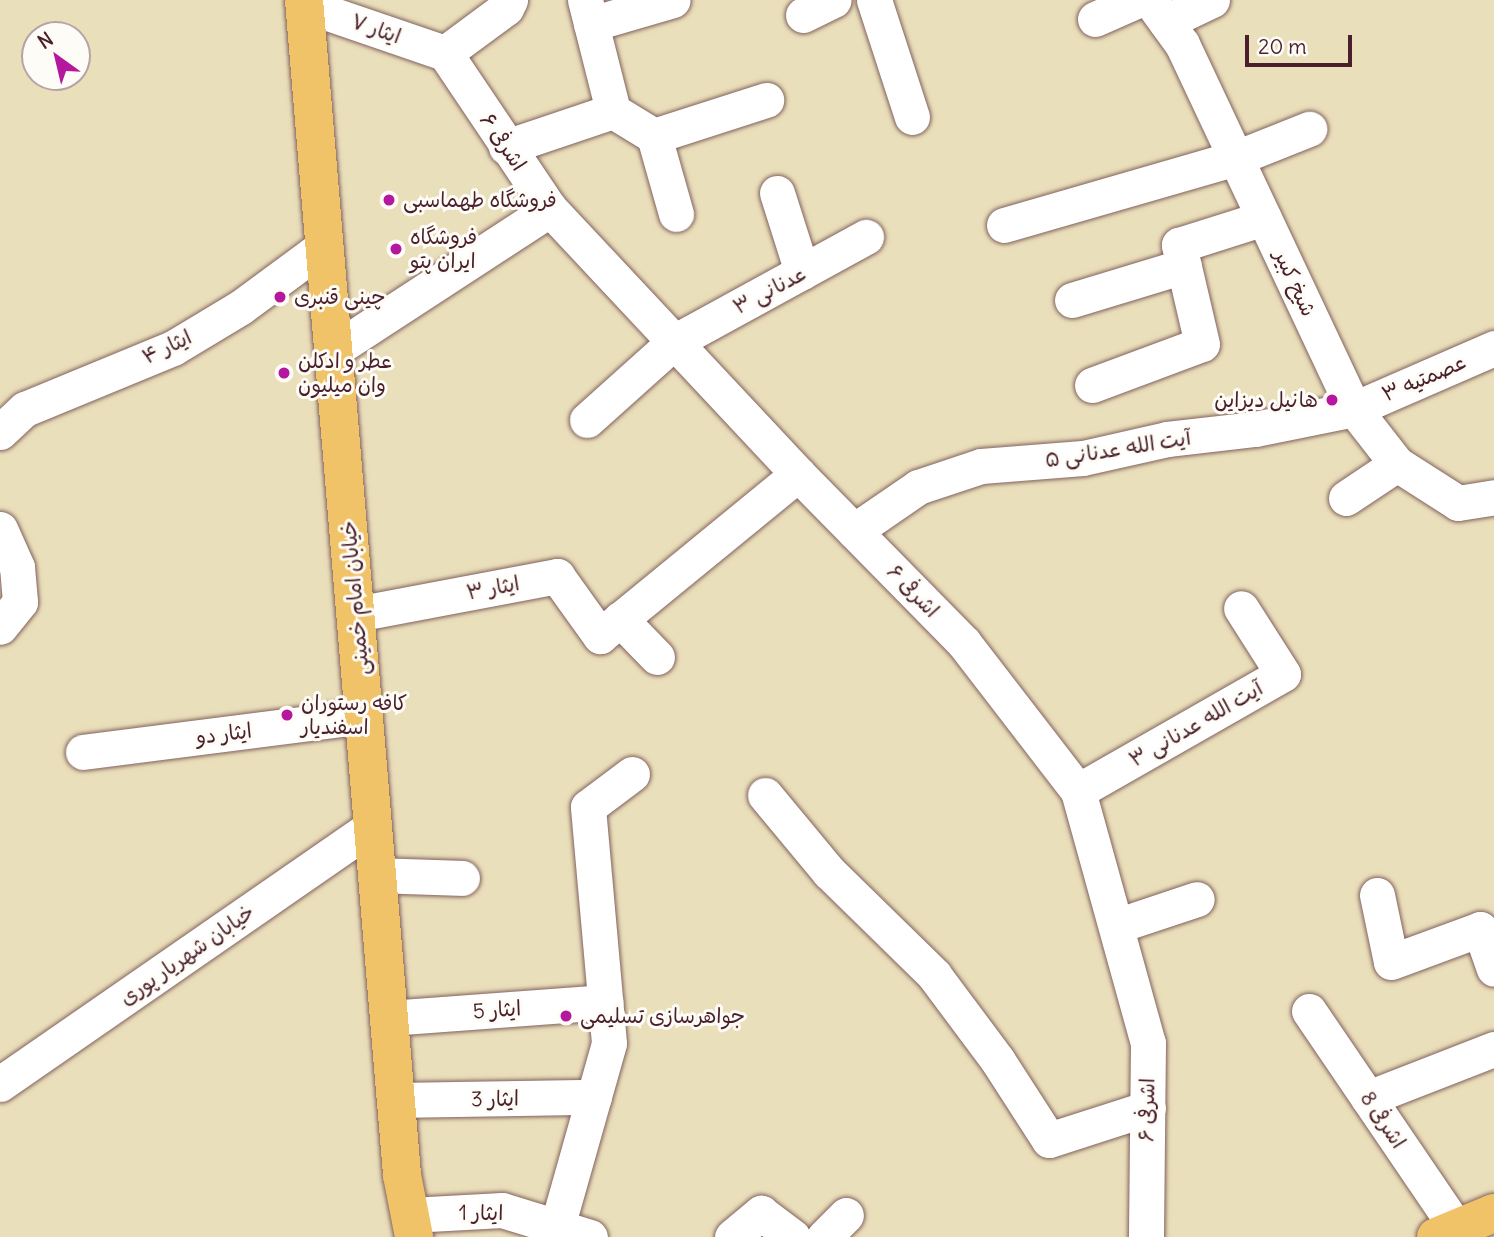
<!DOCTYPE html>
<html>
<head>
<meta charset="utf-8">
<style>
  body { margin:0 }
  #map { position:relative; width:1494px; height:1237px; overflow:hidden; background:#eadfbb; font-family:Delius,"Playpen Sans Arabic",sans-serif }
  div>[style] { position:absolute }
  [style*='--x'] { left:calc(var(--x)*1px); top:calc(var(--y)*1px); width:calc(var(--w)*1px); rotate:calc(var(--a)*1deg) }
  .roads { filter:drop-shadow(0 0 2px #82625d) drop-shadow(0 0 2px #82625d) }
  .minor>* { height:35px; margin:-17.5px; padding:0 17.5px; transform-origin:17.5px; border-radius:17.5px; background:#fff }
  .major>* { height:38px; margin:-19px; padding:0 19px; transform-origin:19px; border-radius:19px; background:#f1c369 }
  .dots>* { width:19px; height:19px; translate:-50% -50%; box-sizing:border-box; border:4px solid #fdfcf7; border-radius:50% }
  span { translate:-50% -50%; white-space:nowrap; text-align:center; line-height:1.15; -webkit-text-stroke:6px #fdfcf7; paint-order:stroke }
  .street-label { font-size:21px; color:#4a1f2b }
  .poi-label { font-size:21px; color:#4a1f2b }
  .left { translate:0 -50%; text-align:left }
  .right { translate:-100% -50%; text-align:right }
  .north { position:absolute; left:21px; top:21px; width:70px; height:70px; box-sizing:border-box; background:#fdfcf7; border:2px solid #b5a4a5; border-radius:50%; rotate:326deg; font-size:19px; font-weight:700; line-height:28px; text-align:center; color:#4a1f2b }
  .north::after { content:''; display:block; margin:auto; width:24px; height:32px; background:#b5179e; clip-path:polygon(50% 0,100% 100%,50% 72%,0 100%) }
  .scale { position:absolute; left:1245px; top:35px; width:107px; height:32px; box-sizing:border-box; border:4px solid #4a1f2b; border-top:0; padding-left:9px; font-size:21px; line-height:24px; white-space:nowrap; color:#4a1f2b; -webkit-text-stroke:5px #fdfcf7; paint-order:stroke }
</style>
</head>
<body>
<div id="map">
  <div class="roads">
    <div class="minor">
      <div style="--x:585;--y:0;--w:114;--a:75.8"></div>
      <div style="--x:613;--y:111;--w:48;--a:31.4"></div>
      <div style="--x:654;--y:136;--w:118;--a:-17.8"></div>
      <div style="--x:874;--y:0;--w:123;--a:72"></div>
      <div style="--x:1150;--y:0;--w:54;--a:54"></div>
      <div style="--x:1182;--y:44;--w:403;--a:64.8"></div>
      <div style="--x:1354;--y:409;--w:70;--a:52"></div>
      <div style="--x:1397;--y:464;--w:72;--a:32.6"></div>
      <div style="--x:1458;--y:503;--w:36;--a:-9"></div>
      <div style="--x:305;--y:10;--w:17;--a:3"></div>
      <div style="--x:322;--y:11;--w:130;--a:18.9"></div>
      <div style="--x:803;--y:15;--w:34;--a:-26"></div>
      <div style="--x:1095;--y:19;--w:47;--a:-23.8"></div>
      <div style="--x:1166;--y:22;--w:51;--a:-25.6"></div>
      <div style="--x:591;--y:24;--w:85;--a:-16.3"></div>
      <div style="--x:445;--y:53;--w:188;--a:56.1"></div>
      <div style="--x:550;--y:209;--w:363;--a:46.9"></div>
      <div style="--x:798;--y:474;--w:237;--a:45.5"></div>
      <div style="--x:964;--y:643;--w:187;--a:52.4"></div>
      <div style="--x:1078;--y:791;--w:262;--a:74.5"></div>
      <div style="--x:1148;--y:1043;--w:194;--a:90.6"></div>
      <div style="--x:445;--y:53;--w:76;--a:-36.4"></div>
      <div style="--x:506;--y:8;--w:9;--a:-63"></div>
      <div style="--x:654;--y:136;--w:81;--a:74.2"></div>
      <div style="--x:506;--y:147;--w:113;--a:-18.6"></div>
      <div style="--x:777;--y:193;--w:83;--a:72.4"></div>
      <div style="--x:1004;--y:225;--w:241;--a:-16.1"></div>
      <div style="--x:1236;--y:158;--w:79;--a:-21.7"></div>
      <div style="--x:1072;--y:300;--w:117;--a:-16.9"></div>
      <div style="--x:334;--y:350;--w:258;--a:-33.1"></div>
      <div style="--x:1092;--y:385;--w:117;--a:-20.4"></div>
      <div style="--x:1202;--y:344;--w:102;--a:-103.1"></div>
      <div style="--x:1179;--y:245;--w:89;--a:-17.6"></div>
      <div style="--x:587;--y:420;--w:117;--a:-41.9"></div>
      <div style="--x:674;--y:342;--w:219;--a:-28.7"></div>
      <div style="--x:0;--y:432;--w:34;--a:-43"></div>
      <div style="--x:25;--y:409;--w:160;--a:-22.4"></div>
      <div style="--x:173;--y:348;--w:79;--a:-31.1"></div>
      <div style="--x:241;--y:307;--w:104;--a:-36.4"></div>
      <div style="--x:1346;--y:498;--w:61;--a:-33.7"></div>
      <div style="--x:0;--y:529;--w:42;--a:65.9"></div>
      <div style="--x:17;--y:567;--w:35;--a:85"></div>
      <div style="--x:20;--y:602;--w:32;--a:129"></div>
      <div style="--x:854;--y:531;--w:78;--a:-34.5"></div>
      <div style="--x:918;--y:487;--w:66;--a:-18.4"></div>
      <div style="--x:981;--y:466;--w:102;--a:-4.5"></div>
      <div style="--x:1083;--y:458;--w:86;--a:-12.7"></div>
      <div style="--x:1167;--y:439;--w:89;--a:-6.5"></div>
      <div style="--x:1255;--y:429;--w:101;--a:-11.4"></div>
      <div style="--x:1354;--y:409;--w:153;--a:-23.5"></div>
      <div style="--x:356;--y:614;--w:205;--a:-10.7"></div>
      <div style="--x:557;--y:576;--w:74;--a:54.4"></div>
      <div style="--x:600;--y:636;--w:256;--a:-39.3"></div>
      <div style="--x:620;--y:619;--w:53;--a:45.8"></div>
      <div style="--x:83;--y:752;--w:283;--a:-7.3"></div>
      <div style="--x:1078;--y:791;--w:236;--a:-29.7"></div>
      <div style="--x:1283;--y:674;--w:78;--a:-122.5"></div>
      <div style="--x:765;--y:795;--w:100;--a:50.3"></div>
      <div style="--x:829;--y:872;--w:147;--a:44.4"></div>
      <div style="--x:934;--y:975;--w:107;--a:53.3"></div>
      <div style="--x:998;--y:1061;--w:94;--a:57.2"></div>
      <div style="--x:1049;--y:1140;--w:104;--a:-17.9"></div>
      <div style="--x:377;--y:875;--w:85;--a:2"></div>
      <div style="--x:1377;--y:895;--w:68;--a:78.2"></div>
      <div style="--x:1391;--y:962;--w:95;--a:-20.3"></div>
      <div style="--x:1480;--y:929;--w:42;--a:70.7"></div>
      <div style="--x:1116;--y:926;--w:85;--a:-18.4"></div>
      <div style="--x:1309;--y:1011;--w:263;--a:55.8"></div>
      <div style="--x:389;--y:1018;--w:217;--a:-4.2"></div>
      <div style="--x:0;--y:1084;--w:454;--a:-34.7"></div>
      <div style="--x:1368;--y:1098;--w:135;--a:-21.3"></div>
      <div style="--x:396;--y:1100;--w:198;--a:-0.9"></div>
      <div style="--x:410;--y:1215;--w:92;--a:-3.1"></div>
      <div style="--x:502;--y:1210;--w:92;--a:17.1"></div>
      <div style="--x:557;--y:1227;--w:191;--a:-74.2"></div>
      <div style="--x:609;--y:1043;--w:237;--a:-95.1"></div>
      <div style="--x:588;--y:807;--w:55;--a:-36.9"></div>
      <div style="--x:732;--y:1237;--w:38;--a:-40"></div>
      <div style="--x:761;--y:1213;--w:40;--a:37"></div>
      <div style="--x:824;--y:1237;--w:31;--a:-45"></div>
    </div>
    <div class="major">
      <div style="--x:304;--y:0;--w:1179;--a:85.23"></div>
      <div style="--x:402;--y:1175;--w:63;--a:79"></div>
      <div style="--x:1436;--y:1237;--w:63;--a:-22.5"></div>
    </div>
  </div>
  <div class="dots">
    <div style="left:389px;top:200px;background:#b5179e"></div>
    <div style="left:396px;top:249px;background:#b5179e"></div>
    <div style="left:280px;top:297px;background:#b5179e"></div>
    <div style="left:284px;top:373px;background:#b5179e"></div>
    <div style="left:1332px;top:400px;background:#b5179e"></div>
    <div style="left:287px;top:715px;background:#b5179e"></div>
    <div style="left:566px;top:1016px;background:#b5179e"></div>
  </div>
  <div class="street-label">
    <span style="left:376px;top:29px;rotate:19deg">ایثار ۷</span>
    <span style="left:503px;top:142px;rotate:56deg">اشرفی ۶</span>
    <span style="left:1295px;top:283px;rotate:65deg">شیخ کبیر</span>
    <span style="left:770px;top:290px;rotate:-28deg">عدنانی ۳</span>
    <span style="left:167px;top:347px;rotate:-26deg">ایثار ۴</span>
    <span style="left:1424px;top:378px;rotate:-23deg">عصمتیه ۳</span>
    <span style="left:1118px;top:449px;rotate:-9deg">آیت الله عدنانی ۵</span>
    <span style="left:493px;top:588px;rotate:-11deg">ایثار ۳</span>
    <span style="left:913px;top:591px;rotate:46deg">اشرفی ۶</span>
    <span style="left:355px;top:598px;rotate:-95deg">خیابان امام خمینی</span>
    <span style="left:1196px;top:724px;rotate:-30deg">آیت الله عدنانی ۳</span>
    <span style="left:224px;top:734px;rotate:-7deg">ایثار دو</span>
    <span style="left:187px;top:955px;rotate:-35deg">خیابان شهریار پوری</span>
    <span style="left:497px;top:1010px;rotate:-4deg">ایثار 5</span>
    <span style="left:495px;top:1099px;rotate:-1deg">ایثار 3</span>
    <span style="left:1147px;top:1110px;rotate:-89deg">اشرفی ۶</span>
    <span style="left:1383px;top:1120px;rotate:56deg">اشرفی 8</span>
    <span style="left:481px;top:1213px">ایثار 1</span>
  </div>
  <div class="poi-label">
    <span class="left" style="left:403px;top:200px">فروشگاه طهماسبی</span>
    <span class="left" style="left:410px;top:249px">فروشگاه<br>ایران پتو</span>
    <span class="left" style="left:294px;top:297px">چینی قنبری</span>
    <span class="left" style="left:298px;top:373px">عطر و ادکلن<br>وان میلیون</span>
    <span class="right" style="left:1318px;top:400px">هانیل دیزاین</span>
    <span class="left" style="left:301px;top:715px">کافه رستوران<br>اسفندیار</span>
    <span class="left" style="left:580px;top:1016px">جواهرسازی تسلیمی</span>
  </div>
  <div class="north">N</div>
  <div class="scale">20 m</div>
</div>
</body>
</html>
